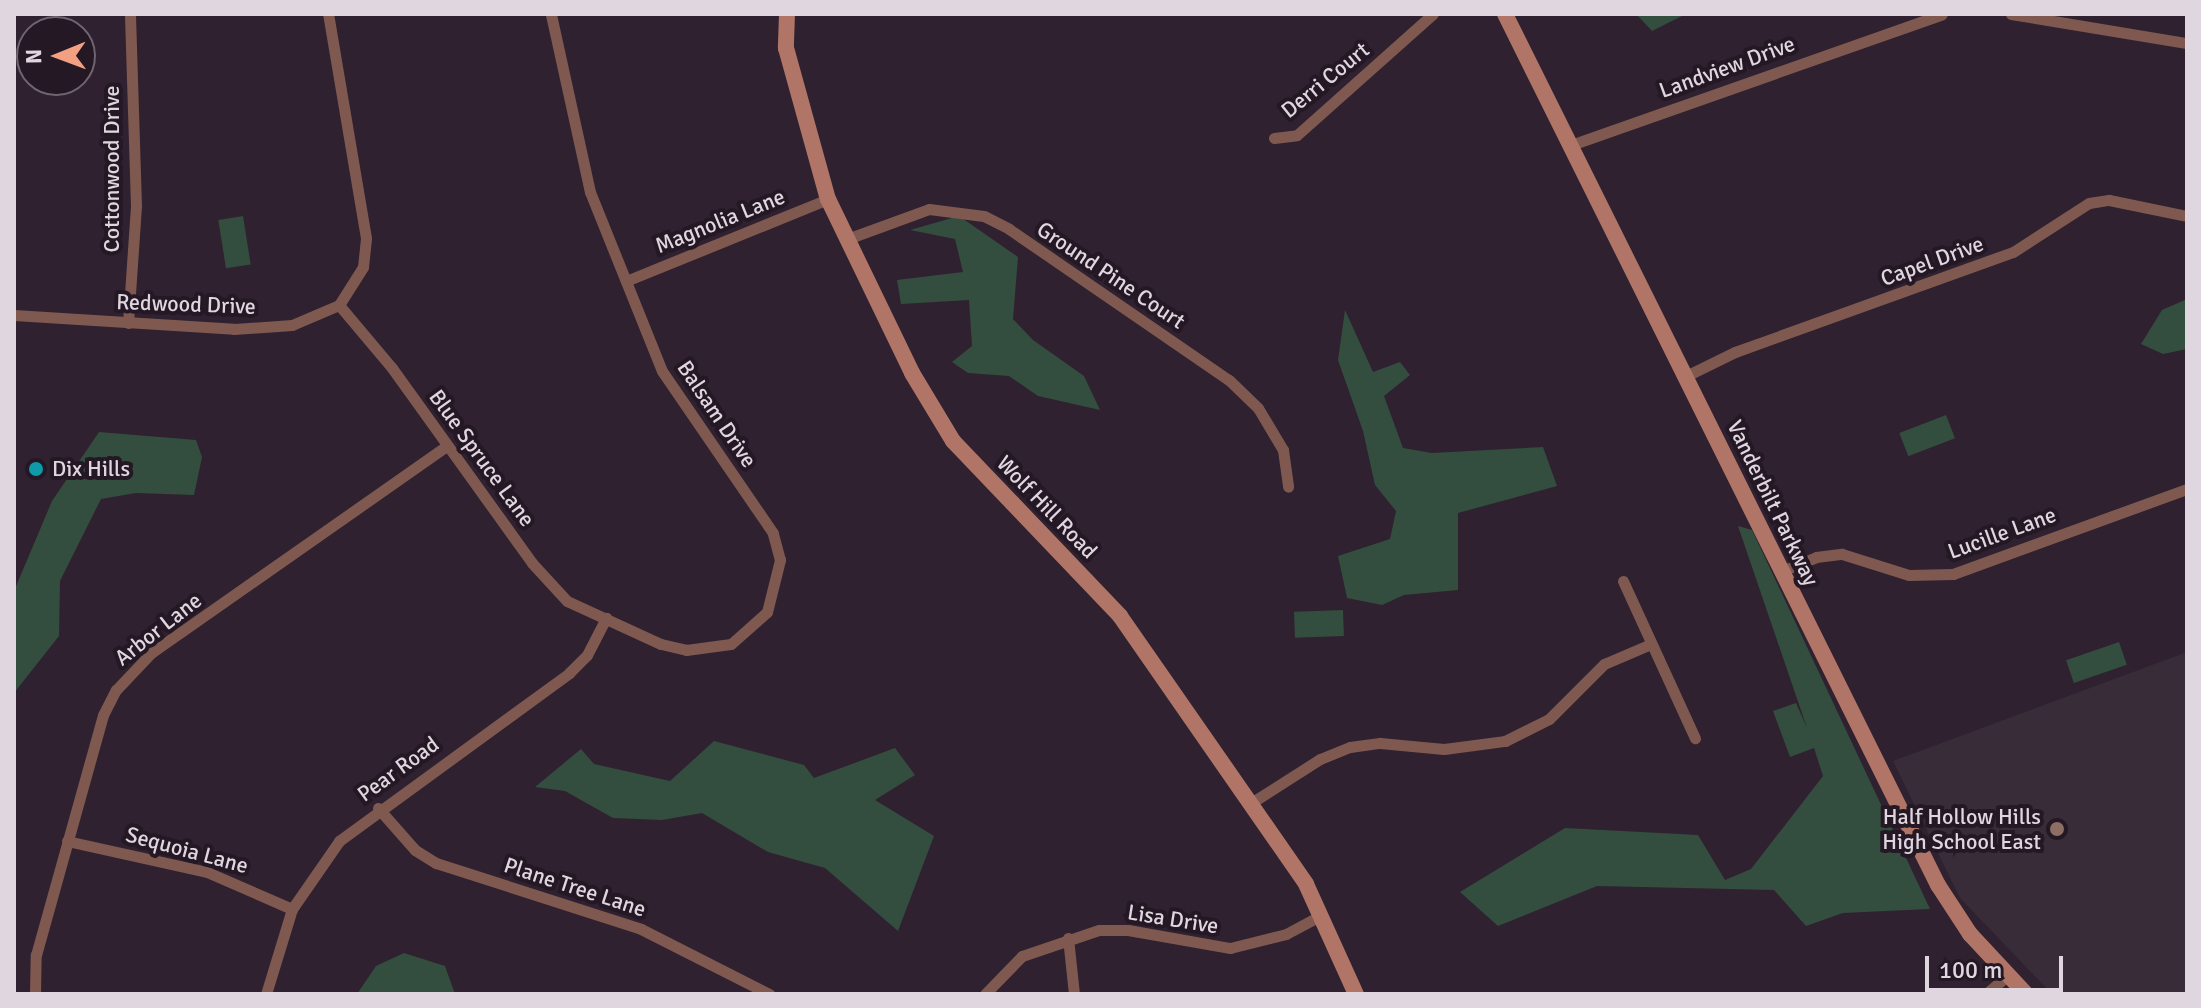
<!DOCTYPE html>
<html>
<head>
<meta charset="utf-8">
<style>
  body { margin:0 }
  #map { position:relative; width:2201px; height:1008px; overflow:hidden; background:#2f212f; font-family:Signika,sans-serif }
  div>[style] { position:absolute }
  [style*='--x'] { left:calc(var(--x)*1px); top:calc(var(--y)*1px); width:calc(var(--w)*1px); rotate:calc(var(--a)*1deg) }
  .education>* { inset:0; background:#392c39 }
  .green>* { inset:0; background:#334d3f; transform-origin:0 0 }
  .street>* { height:11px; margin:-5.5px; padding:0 5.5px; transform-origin:5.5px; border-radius:5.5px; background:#7f5950 }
  .secondary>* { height:16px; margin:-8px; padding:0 8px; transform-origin:8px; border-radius:8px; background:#b07566 }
  .dots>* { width:22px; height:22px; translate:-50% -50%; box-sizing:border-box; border:4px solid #251825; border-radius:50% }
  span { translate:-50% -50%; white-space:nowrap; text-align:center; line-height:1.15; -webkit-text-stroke:8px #251825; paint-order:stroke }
  .street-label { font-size:22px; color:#dfd6df }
  .poi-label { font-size:22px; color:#dfd6df }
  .left { translate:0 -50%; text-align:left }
  .right { translate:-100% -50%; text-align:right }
  .frame { position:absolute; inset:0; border:16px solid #dfd6df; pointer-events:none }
  .north { position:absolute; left:16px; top:16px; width:80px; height:80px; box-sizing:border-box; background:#251825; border:2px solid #6f646f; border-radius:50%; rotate:269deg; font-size:22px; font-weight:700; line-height:32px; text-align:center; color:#dfd6df }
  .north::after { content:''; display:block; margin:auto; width:28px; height:36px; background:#f2a081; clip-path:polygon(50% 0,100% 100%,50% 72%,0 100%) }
  .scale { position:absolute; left:1925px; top:956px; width:138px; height:36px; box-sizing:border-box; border:4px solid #dfd6df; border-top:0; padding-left:10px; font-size:24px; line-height:28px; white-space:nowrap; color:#dfd6df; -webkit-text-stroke:6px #251825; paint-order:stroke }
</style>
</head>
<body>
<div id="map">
  <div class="education">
    <div style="clip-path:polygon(2187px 652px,2187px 994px,2052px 994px,1960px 898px,1893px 761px)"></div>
  </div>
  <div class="green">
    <div style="clip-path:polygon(1636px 14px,1686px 14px,1652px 31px)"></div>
    <div style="left:243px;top:216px;width:49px;height:25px;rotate:81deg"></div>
    <div style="clip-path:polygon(959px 216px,1018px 257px,1013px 319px,1033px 340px,1084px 376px,1100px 410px,1038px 396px,1009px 376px,968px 373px,952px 362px,972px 346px,969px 300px,901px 304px,897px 280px,963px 272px,955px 239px,910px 230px)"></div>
    <div style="clip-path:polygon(2187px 299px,2187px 349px,2163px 354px,2141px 344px,2162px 310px)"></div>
    <div style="clip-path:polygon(1345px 310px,1373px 372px,1400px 362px,1410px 375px,1384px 396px,1403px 448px,1432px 453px,1543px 447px,1557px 486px,1458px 513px,1458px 590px,1404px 595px,1382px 605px,1347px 598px,1338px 556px,1390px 539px,1396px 511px,1375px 485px,1363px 431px,1338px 360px)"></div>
    <div style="left:1946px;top:415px;width:25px;height:50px;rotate:69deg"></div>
    <div style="clip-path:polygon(99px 432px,196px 440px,202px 457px,194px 495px,136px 493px,101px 499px,60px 581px,59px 636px,14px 693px,14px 591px,52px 501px)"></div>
    <div style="clip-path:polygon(1738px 526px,1752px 530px,1930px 909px,1843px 913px,1806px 926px,1774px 890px,1597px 886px,1498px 926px,1460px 892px,1565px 828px,1698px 835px,1725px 880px,1751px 869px,1823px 776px,1814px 748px,1790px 757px,1773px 711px,1796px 703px,1807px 728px)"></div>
    <div style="left:1343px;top:610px;width:26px;height:49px;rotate:88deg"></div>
    <div style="left:2119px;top:642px;width:24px;height:56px;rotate:71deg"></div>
    <div style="clip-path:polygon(714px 741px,804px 765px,814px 778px,895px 748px,915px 775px,875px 800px,934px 836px,898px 931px,825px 868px,768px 852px,702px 813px,662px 820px,613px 818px,565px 791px,535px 787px,581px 749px,594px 764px,670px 781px)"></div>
    <div style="clip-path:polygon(404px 953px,445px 966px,455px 994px,357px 994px,376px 966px)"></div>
  </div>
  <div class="street">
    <div style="--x:2011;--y:14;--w:178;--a:9.4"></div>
    <div style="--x:1274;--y:138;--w:23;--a:-7"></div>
    <div style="--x:1297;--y:135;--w:182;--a:-41.7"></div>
    <div style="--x:1571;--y:145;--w:393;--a:-19.4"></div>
    <div style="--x:847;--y:239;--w:87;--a:-20.1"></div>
    <div style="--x:929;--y:209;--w:55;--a:7.3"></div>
    <div style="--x:984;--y:216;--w:28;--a:27"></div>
    <div style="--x:1009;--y:229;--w:267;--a:34.5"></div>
    <div style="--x:1229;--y:380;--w:40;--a:44"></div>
    <div style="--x:1258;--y:408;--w:49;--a:59.2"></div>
    <div style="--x:1283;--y:450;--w:37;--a:82"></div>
    <div style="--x:626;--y:281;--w:218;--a:-22.1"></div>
    <div style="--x:339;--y:305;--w:82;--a:49.9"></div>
    <div style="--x:392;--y:368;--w:240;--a:54.3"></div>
    <div style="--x:532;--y:563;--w:52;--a:47.4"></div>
    <div style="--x:567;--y:601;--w:103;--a:24.6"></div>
    <div style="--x:661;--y:644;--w:26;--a:13"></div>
    <div style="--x:686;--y:650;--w:45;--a:-7.6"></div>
    <div style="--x:731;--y:644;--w:48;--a:-41.6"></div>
    <div style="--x:767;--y:612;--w:54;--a:-76"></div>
    <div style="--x:780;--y:560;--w:28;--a:-105"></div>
    <div style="--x:773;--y:533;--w:196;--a:-124.4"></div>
    <div style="--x:662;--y:371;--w:193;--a:-111.9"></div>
    <div style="--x:590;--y:192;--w:182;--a:-102.4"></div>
    <div style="--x:14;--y:315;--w:220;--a:3.6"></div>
    <div style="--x:234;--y:329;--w:58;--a:-3.9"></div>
    <div style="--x:292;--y:325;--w:51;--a:-23.1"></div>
    <div style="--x:339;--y:305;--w:45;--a:-57.7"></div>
    <div style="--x:363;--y:267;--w:29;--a:-84"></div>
    <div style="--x:366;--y:238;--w:227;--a:-99.6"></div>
    <div style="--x:128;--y:323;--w:117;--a:-86.1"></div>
    <div style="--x:136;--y:206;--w:192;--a:-91.8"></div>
    <div style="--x:1686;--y:376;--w:55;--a:-26.1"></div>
    <div style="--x:1735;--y:352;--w:295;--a:-19.8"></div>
    <div style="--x:2013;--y:252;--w:90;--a:-32.8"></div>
    <div style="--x:2089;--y:203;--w:20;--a:-9"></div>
    <div style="--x:2109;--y:200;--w:80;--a:11.6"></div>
    <div style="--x:1782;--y:571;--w:37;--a:-22"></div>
    <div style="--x:1816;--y:557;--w:26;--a:-7"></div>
    <div style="--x:1842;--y:554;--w:70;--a:17.4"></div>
    <div style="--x:1909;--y:575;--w:44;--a:-1.3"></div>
    <div style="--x:1953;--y:574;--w:249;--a:-20"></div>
    <div style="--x:1623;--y:581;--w:173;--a:65.4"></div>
    <div style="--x:1251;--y:803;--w:82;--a:-32.5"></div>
    <div style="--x:1320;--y:759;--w:32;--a:-22"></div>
    <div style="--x:1350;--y:747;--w:30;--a:-8"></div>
    <div style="--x:1380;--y:743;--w:64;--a:5.4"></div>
    <div style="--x:1444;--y:749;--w:62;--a:-7.5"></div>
    <div style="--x:1505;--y:741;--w:49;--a:-26.6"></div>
    <div style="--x:1549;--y:719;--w:78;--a:-45"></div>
    <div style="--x:1604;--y:664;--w:51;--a:-23.1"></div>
    <div style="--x:378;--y:808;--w:56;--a:48.6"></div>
    <div style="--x:415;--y:850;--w:25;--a:32"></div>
    <div style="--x:436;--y:863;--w:215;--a:17.8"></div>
    <div style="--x:641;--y:929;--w:144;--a:26.9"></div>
    <div style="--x:67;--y:841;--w:143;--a:12.5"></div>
    <div style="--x:207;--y:872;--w:93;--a:23.5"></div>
    <div style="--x:1068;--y:938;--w:56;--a:83.9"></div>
    <div style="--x:35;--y:994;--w:39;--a:-89"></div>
    <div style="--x:36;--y:955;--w:249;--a:-74.4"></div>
    <div style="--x:103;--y:715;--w:28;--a:-63"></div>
    <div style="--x:116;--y:690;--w:51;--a:-46.6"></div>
    <div style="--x:151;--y:653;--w:359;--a:-35"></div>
    <div style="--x:266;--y:994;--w:89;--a:-73"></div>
    <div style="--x:292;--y:909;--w:83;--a:-55.3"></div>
    <div style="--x:339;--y:841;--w:285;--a:-36.1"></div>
    <div style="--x:569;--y:673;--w:25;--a:-45"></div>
    <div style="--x:587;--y:655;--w:42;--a:-62.8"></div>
    <div style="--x:985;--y:994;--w:53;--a:-45.8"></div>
    <div style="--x:1022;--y:956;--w:81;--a:-18.7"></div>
    <div style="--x:1099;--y:930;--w:29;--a:0"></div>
    <div style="--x:1128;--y:930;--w:104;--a:10"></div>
    <div style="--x:1230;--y:948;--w:58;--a:-14"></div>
    <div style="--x:1286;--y:934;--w:40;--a:-28"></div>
    <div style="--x:1986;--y:994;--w:28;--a:-41"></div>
  </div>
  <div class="secondary">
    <div style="--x:787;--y:14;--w:34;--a:92"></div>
    <div style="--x:786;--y:48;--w:157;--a:74.5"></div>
    <div style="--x:828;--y:199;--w:193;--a:64.2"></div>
    <div style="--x:912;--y:373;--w:79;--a:58.9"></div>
    <div style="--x:953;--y:441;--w:242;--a:46.3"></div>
    <div style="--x:1120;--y:616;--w:326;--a:55.2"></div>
    <div style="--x:1306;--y:884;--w:121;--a:65.6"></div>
    <div style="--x:1505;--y:14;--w:973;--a:63.57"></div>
    <div style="--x:1938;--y:885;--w:59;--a:56.9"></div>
    <div style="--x:1970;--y:934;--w:82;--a:47"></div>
  </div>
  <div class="dots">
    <div style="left:36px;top:469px;background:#0f9aa8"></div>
    <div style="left:2057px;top:829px;background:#8d6e63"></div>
  </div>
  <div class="street-label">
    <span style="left:1727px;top:67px;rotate:-20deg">Landview Drive</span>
    <span style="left:1325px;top:80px;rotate:-39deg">Derri Court</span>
    <span style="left:112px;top:169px;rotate:-90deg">Cottonwood Drive</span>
    <span style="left:720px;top:221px;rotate:-22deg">Magnolia Lane</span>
    <span style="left:1932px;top:261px;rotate:-20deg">Capel Drive</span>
    <span style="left:1111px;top:275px;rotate:34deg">Ground Pine Court</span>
    <span style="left:186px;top:304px;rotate:2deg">Redwood Drive</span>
    <span style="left:717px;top:414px;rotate:56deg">Balsam Drive</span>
    <span style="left:482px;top:458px;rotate:54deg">Blue Spruce Lane</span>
    <span style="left:1773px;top:503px;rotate:64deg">Vanderbilt Parkway</span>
    <span style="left:1047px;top:507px;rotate:46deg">Wolf Hill Road</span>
    <span style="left:2002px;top:533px;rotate:-20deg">Lucille Lane</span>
    <span style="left:158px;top:629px;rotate:-38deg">Arbor Lane</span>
    <span style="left:398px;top:769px;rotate:-36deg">Pear Road</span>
    <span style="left:187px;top:850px;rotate:15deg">Sequoia Lane</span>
    <span style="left:575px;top:887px;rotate:18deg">Plane Tree Lane</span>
    <span style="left:1173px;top:919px;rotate:9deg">Lisa Drive</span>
  </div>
  <div class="poi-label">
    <span class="left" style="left:52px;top:469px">Dix Hills</span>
    <span class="right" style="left:2041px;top:829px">Half Hollow Hills<br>High School East</span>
  </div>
  <div class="frame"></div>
  <div class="north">N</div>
  <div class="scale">100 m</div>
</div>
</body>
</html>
